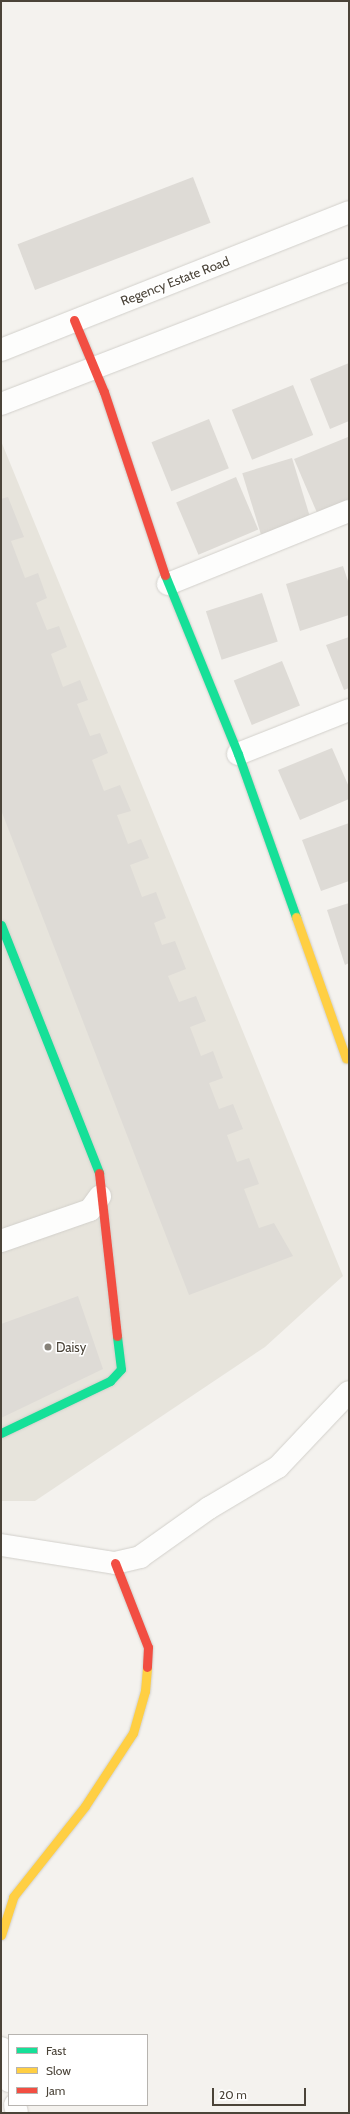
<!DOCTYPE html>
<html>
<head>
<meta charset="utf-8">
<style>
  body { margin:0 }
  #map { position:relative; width:350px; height:2114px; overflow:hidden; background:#f4f2ee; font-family:Cabin,sans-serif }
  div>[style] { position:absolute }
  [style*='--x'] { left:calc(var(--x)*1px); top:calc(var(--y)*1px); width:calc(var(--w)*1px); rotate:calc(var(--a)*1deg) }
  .residential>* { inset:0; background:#e7e4dc }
  .building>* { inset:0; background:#dedbd6; transform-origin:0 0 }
  .roads { filter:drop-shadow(0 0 1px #d2d0cb) drop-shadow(0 0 1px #d2d0cb) }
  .street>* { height:22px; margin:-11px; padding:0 11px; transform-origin:11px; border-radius:11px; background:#fdfdfc }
  .fast>* { height:9px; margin:-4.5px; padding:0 4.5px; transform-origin:4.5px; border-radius:4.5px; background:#16e098 }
  .slow>* { height:9px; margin:-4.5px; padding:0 4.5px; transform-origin:4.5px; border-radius:4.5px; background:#ffcf43 }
  .jam>* { height:9px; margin:-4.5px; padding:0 4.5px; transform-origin:4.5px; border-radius:4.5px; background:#f24e42 }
  .dots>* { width:11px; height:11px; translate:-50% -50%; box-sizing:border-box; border:2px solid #fff; border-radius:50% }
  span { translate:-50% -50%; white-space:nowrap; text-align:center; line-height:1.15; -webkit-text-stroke:3px #fff; paint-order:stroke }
  .street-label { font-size:13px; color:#4b4439 }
  .poi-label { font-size:13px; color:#4b4439 }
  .left { translate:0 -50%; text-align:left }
  .frame { position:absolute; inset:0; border:2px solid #4b4439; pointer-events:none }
  .legend { position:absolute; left:8px; top:2034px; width:140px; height:72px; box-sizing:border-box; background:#fff; border:1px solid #b7b4b0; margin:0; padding:5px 7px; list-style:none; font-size:12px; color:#4b4439 }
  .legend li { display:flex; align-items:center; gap:8px; height:20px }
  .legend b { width:20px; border:1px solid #b7b4b0 }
  .scale { position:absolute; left:212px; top:2088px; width:94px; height:18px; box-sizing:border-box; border:2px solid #4b4439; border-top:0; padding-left:5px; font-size:12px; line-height:14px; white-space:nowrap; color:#4b4439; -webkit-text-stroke:3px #fff; paint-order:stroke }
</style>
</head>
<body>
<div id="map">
  <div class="residential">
    <div style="clip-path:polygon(1px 441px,343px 1276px,265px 1347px,35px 1501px,1px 1501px)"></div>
  </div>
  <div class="building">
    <div style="left:193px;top:177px;width:49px;height:188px;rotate:69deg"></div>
    <div style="clip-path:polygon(349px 363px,349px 421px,330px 429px,310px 379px)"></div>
    <div style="left:293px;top:385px;width:54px;height:66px;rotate:68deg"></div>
    <div style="left:209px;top:419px;width:53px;height:62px;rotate:68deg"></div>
    <div style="clip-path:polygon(348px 437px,349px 503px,318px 515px,294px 459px)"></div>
    <div style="left:292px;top:458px;width:64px;height:52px;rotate:73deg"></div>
    <div style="left:236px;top:477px;width:57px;height:65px;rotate:67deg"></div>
    <div style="clip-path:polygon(8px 497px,24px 537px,11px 541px,25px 578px,38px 573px,47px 598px,36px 603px,47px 630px,59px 626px,67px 647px,51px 654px,63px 687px,80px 680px,88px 700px,77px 704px,90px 736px,100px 733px,108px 753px,92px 760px,104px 791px,120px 785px,131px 811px,117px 815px,128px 844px,141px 839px,149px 858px,130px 865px,142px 897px,156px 892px,166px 918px,154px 923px,162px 945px,175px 941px,186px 969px,168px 976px,179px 1002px,196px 996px,206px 1021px,190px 1027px,201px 1056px,213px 1051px,223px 1078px,209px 1083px,219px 1109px,233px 1104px,243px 1129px,227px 1135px,237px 1162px,249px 1158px,259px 1184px,244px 1189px,259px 1228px,274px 1223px,293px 1256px,189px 1295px,1px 810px,1px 499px)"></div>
    <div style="clip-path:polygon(343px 566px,349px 584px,349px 615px,300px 631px,286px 584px)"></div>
    <div style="left:262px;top:593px;width:51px;height:59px;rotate:72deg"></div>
    <div style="clip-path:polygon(349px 637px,349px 688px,344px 690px,326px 645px)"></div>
    <div style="left:282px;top:661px;width:48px;height:52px;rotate:68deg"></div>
    <div style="clip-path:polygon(332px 748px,349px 787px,349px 799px,300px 820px,278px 770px)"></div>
    <div style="clip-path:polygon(349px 823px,349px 881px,321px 891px,302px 840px)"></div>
    <div style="clip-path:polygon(349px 903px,349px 963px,345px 965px,327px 910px)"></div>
    <div style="clip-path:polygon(78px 1296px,103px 1369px,1px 1418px,1px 1324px)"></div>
  </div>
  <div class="roads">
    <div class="street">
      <div style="--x:1;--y:350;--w:374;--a:-21.6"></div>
      <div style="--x:1;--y:404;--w:373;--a:-21.1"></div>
      <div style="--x:168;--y:584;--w:195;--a:-22"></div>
      <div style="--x:238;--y:754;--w:119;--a:-21.6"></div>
      <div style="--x:1;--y:1241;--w:94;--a:-19.2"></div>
      <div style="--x:90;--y:1210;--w:17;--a:-54"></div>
      <div style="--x:1;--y:1545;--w:115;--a:9"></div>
      <div style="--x:115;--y:1563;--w:26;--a:-13"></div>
      <div style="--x:140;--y:1557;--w:85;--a:-35.4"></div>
      <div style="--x:209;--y:1508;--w:80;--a:-30.7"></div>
      <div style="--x:278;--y:1467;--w:103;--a:-46.6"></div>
      <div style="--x:1;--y:2048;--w:34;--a:76"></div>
      <div style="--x:15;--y:2105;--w:8;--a:76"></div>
    </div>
    <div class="fast">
      <div style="--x:165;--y:575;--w:193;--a:67.8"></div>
      <div style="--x:238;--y:754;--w:173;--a:70.4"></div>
      <div style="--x:1;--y:925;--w:267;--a:68.4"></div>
      <div style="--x:1;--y:1433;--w:121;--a:-25.5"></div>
      <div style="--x:110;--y:1381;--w:16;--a:-47"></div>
      <div style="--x:121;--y:1369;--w:33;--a:-97"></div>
    </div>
    <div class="slow">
      <div style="--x:296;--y:917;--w:150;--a:70.5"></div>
      <div style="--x:1;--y:1935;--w:40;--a:-72"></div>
      <div style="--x:13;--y:1897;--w:116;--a:-51.6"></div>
      <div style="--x:85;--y:1806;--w:87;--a:-56.7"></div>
      <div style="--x:133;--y:1733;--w:44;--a:-74.1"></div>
      <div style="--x:145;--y:1691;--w:24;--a:-85"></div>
    </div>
    <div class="jam">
      <div style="--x:74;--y:320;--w:78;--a:67.4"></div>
      <div style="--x:104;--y:392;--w:193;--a:71.6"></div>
      <div style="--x:99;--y:1173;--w:164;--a:83.7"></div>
      <div style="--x:115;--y:1563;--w:90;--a:68.6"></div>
      <div style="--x:148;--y:1647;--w:20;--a:93"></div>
    </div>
  </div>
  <div class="dots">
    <div style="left:48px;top:1347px;background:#868178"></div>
  </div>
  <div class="street-label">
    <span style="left:175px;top:281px;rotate:-21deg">Regency Estate Road</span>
  </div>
  <div class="poi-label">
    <span class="left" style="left:56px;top:1347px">Daisy</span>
  </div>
  <div class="frame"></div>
  <ul class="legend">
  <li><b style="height:5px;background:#16e098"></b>Fast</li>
  <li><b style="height:5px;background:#ffcf43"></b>Slow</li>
  <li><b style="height:5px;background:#f24e42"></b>Jam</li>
  </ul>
  <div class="scale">20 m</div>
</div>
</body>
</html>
